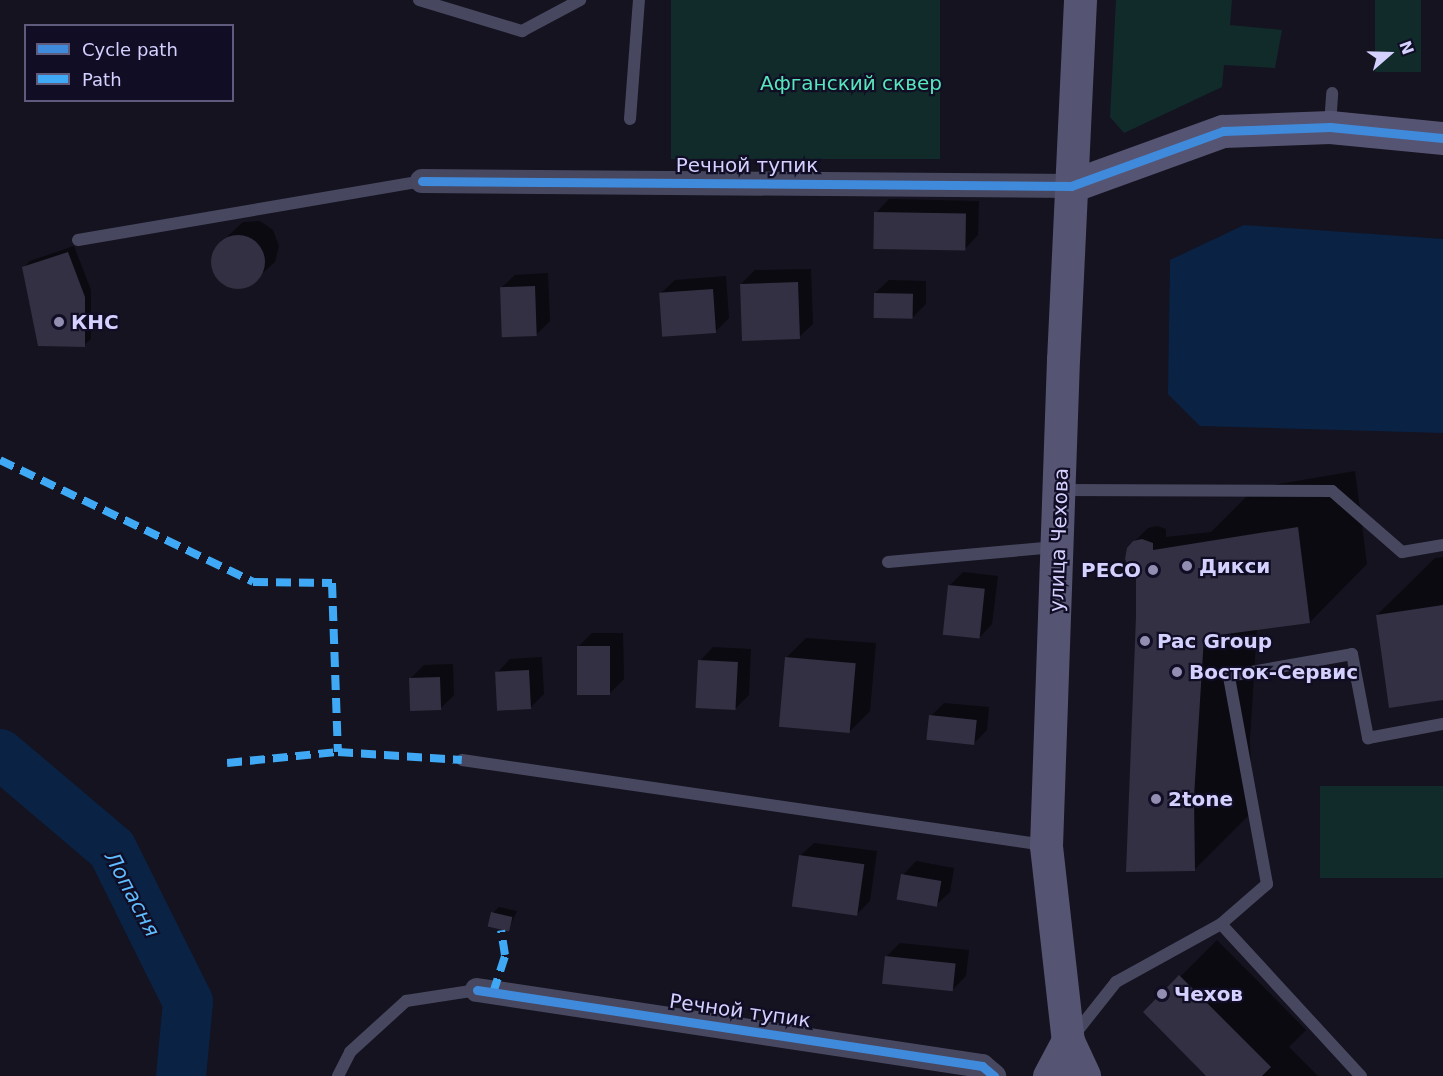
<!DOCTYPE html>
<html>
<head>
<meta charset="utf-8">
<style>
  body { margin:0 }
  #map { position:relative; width:1443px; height:1076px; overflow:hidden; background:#14131f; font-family:"DejaVu Sans",sans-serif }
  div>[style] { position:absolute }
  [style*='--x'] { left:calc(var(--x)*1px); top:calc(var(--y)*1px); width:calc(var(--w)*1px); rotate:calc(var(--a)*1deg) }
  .green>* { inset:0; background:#112b2b; transform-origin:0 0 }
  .water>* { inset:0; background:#0a2244 }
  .shadow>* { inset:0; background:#0007 }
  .river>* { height:50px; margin:-25px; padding:0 25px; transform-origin:25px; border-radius:25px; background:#0a2244 }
  .building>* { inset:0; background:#323042; transform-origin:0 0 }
  .round { border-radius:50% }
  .lane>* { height:12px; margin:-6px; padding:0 6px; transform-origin:6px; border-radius:6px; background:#474760 }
  .street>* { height:24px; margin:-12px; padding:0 12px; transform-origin:12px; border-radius:12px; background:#474760 }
  .secondary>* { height:33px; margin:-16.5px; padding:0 16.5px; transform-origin:16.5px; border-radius:16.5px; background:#555473 }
  .quiet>* { height:8px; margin-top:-4px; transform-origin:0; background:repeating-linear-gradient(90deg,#3fa9f5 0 15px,transparent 0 23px) }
  .cycleway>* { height:9px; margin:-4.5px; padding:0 4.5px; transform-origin:4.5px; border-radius:4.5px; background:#408adc }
  .dots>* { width:16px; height:16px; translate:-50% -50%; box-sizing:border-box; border:3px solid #100d25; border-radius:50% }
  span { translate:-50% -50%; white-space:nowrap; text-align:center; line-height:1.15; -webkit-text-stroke:4.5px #100d25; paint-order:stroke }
  .park-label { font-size:20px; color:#56e6bb }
  .street-label { font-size:20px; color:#d4d1ff }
  .poi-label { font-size:20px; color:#d4d1ff; font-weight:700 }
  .left { translate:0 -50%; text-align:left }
  .right { translate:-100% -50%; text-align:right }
  .water-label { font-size:21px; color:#5fbdff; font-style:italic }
  .legend { position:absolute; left:24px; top:24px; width:210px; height:78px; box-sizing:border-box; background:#100d25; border:2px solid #5e5b7c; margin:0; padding:8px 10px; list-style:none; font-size:18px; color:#d4d1ff }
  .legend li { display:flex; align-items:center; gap:12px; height:30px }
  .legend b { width:30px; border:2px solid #5e5b7c }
  .north { position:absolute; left:1359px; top:24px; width:60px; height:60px; -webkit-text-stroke:4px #100d25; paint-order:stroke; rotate:70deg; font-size:16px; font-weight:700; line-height:24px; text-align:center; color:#d4d1ff }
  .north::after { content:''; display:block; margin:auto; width:21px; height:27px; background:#d4d1ff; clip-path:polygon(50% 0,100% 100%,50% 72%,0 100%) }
</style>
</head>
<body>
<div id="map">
  <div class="green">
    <div style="left:671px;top:0;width:269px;height:159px"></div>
    <div style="clip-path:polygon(1116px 0,1232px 0,1230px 25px,1282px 30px,1275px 68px,1224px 65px,1222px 87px,1124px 133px,1110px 117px)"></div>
    <div style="left:1375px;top:0;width:46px;height:72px"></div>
    <div style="left:1443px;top:786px;width:92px;height:123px;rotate:90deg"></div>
  </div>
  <div class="water">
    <div style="clip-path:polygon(1244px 225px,1443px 239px,1443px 433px,1200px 426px,1168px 394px,1170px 260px)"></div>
  </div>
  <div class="shadow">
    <div style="clip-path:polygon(889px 199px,979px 201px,978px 235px,965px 249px,876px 213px)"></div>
    <div style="clip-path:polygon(260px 221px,273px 230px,279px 246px,275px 262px,248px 286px,231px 287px,217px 278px,211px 263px,216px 247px,243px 222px)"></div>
    <div style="clip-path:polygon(74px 246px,91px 290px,91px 339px,84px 345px,24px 267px,30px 261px)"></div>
    <div style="clip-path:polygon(811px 269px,813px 324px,799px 337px,741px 284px,755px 270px)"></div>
    <div style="clip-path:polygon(548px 273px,550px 321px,537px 334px,501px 288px,515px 275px)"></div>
    <div style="clip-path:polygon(726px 276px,729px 318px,716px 331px,661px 293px,675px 280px)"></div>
    <div style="clip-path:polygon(889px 280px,926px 281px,926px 304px,912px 318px,875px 293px)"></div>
    <div style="clip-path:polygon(1355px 471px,1367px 564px,1310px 622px,1257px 628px,1250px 739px,1252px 812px,1195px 869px,1134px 542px,1148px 528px,1157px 526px,1166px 529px,1166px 537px,1211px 532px,1255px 488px)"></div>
    <div style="clip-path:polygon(1443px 557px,1443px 698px,1377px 615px,1435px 558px)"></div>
    <div style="clip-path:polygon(963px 572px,998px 576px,992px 624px,979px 638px,949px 586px)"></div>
    <div style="clip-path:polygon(592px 633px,623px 633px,624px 679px,610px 693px,578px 647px)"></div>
    <div style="clip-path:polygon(806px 638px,876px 643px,870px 711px,850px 731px,786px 658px)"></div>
    <div style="clip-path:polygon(713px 647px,751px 649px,749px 695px,736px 708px,700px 661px)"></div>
    <div style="clip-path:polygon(542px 657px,544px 694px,530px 708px,497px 673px,510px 659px)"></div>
    <div style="clip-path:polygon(453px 664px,454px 695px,441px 708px,410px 679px,424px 665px)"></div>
    <div style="clip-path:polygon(944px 703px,989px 707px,987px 730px,974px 743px,931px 716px)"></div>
    <div style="clip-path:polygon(814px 843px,877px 851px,870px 901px,857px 914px,800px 856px)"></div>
    <div style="clip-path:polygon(916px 861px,954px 868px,950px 892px,936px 905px,903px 875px)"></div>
    <div style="clip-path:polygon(499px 907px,517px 911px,508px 930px,493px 913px)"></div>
    <div style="clip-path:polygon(1217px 940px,1306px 1030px,1289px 1047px,1318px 1076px,1208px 1076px,1145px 1012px)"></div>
    <div style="clip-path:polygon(900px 943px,969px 950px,966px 976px,952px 990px,886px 957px)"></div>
  </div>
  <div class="river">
    <div style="--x:0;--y:754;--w:147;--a:40.3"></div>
    <div style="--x:112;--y:849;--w:171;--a:63.6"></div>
    <div style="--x:188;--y:1002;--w:74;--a:95.4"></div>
  </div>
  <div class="building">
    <div style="left:874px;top:212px;width:92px;height:37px;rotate:1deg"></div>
    <div class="round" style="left:211px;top:235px;width:54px;height:54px"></div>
    <div style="clip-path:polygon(68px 252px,85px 297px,85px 347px,38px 346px,22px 267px)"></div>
    <div style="left:798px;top:282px;width:57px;height:58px;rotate:88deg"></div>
    <div style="left:535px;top:286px;width:50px;height:35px;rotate:88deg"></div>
    <div style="left:713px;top:289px;width:44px;height:54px;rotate:86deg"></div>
    <div style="left:874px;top:293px;width:39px;height:25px;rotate:1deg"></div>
    <div style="clip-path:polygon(1298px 527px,1310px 623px,1204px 637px,1194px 797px,1195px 871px,1126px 872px,1136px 616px,1136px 574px,1129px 570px,1125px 559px,1127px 548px,1133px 541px,1142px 539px,1153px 543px,1153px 550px)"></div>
    <div style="left:948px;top:585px;width:37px;height:50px;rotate:6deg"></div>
    <div style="clip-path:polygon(1443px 605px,1443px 700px,1389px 708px,1376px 615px)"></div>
    <div style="left:577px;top:646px;width:33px;height:49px"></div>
    <div style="left:785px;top:657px;width:71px;height:70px;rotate:5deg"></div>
    <div style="left:698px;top:660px;width:40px;height:48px;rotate:3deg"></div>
    <div style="left:529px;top:670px;width:39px;height:34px;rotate:87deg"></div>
    <div style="left:440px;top:677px;width:33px;height:31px;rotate:88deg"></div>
    <div style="left:929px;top:715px;width:48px;height:25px;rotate:6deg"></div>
    <div style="left:799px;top:855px;width:66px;height:52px;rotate:8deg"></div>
    <div style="left:901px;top:874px;width:41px;height:26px;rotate:10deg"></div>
    <div style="left:491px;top:912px;width:22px;height:15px;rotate:13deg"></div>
    <div style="left:885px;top:956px;width:71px;height:28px;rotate:6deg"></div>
    <div style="clip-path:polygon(1179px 975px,1271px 1067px,1262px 1076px,1206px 1076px,1143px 1012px)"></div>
  </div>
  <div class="lane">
    <div style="--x:419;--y:0;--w:108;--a:16.8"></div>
    <div style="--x:522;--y:31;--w:66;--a:-28.1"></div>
    <div style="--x:630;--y:119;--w:119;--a:-85.7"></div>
    <div style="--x:1330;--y:125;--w:32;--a:-86"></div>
    <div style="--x:78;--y:240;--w:349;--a:-9.7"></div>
    <div style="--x:1060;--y:490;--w:272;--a:0.2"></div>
    <div style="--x:1332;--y:491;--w:93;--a:41.1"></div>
    <div style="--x:1402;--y:552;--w:42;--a:-9.7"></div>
    <div style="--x:888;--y:562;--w:168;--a:-5.1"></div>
    <div style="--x:462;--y:760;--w:589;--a:8.3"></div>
    <div style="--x:1221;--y:924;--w:61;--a:-41"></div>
    <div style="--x:1267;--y:884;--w:211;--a:-100.4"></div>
    <div style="--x:1229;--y:676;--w:125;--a:-10.1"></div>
    <div style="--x:1352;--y:654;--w:86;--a:79.2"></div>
    <div style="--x:1368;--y:738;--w:76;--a:-10.6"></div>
    <div style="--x:1074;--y:1035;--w:68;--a:-51.6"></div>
    <div style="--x:1116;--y:982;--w:120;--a:-28.9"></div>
    <div style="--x:1221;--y:924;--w:207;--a:47.4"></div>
    <div style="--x:338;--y:1076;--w:27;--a:-63"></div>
    <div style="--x:350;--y:1052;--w:76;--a:-42.3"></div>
    <div style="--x:406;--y:1001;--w:72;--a:-8.8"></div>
  </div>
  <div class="street">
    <div style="--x:422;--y:181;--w:649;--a:0.44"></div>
    <div style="--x:477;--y:990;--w:511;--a:8.56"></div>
    <div style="--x:982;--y:1066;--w:16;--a:40"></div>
  </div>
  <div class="secondary">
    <div style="--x:1080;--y:0;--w:359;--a:92.7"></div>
    <div style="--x:1063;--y:359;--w:487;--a:92"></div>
    <div style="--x:1046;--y:846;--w:196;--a:83.6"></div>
    <div style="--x:1068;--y:1041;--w:38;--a:65"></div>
    <div style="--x:1071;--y:186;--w:162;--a:-19.9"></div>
    <div style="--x:1223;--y:131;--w:107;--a:-2.1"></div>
    <div style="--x:1330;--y:127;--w:114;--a:5.6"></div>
    <div style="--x:1049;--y:1076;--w:40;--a:-62"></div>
  </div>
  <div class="quiet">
    <div style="--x:0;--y:460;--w:281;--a:25.7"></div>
    <div style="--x:253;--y:582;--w:79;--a:0.7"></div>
    <div style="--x:332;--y:583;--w:169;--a:88"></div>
    <div style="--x:338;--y:752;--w:124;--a:3.7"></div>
    <div style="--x:227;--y:763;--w:112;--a:-5.7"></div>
    <div style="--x:493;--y:993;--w:40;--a:-72"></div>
    <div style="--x:505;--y:955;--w:25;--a:-99"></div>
  </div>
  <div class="cycleway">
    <div style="--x:422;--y:181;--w:649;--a:0.44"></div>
    <div style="--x:1071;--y:186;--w:162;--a:-19.9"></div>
    <div style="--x:1223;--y:131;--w:107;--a:-2.1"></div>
    <div style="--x:1330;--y:127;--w:114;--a:5.6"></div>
    <div style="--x:477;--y:990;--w:511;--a:8.56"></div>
    <div style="--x:982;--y:1066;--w:16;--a:40"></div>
  </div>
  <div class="dots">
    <div style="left:59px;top:322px;background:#918eb1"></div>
    <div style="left:1187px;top:566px;background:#918eb1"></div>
    <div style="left:1153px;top:570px;background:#918eb1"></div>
    <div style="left:1145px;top:641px;background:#918eb1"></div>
    <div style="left:1177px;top:672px;background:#918eb1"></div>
    <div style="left:1156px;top:799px;background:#918eb1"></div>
    <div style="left:1162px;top:994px;background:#918eb1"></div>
  </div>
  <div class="park-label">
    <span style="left:851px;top:83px">Афганский сквер</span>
  </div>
  <div class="street-label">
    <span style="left:747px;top:165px">Речной тупик</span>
    <span style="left:1059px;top:540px;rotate:-88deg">улица Чехова</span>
    <span style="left:740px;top:1011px;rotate:8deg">Речной тупик</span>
  </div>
  <div class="poi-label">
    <span class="left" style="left:71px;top:322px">КНС</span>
    <span class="left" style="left:1199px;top:566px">Дикси</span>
    <span class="right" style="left:1141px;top:570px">РЕСО</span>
    <span class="left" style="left:1157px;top:641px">Pac Group</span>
    <span class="left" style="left:1189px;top:672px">Восток-Сервис</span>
    <span class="left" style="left:1168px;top:799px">2tone</span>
    <span class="left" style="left:1174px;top:994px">Чехов</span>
  </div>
  <div class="water-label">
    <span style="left:132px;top:894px;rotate:62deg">Лопасня</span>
  </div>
  <ul class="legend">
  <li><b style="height:8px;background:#408adc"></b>Cycle path</li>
  <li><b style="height:8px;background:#3fa9f5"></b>Path</li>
  </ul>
  <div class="north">N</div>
</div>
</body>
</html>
